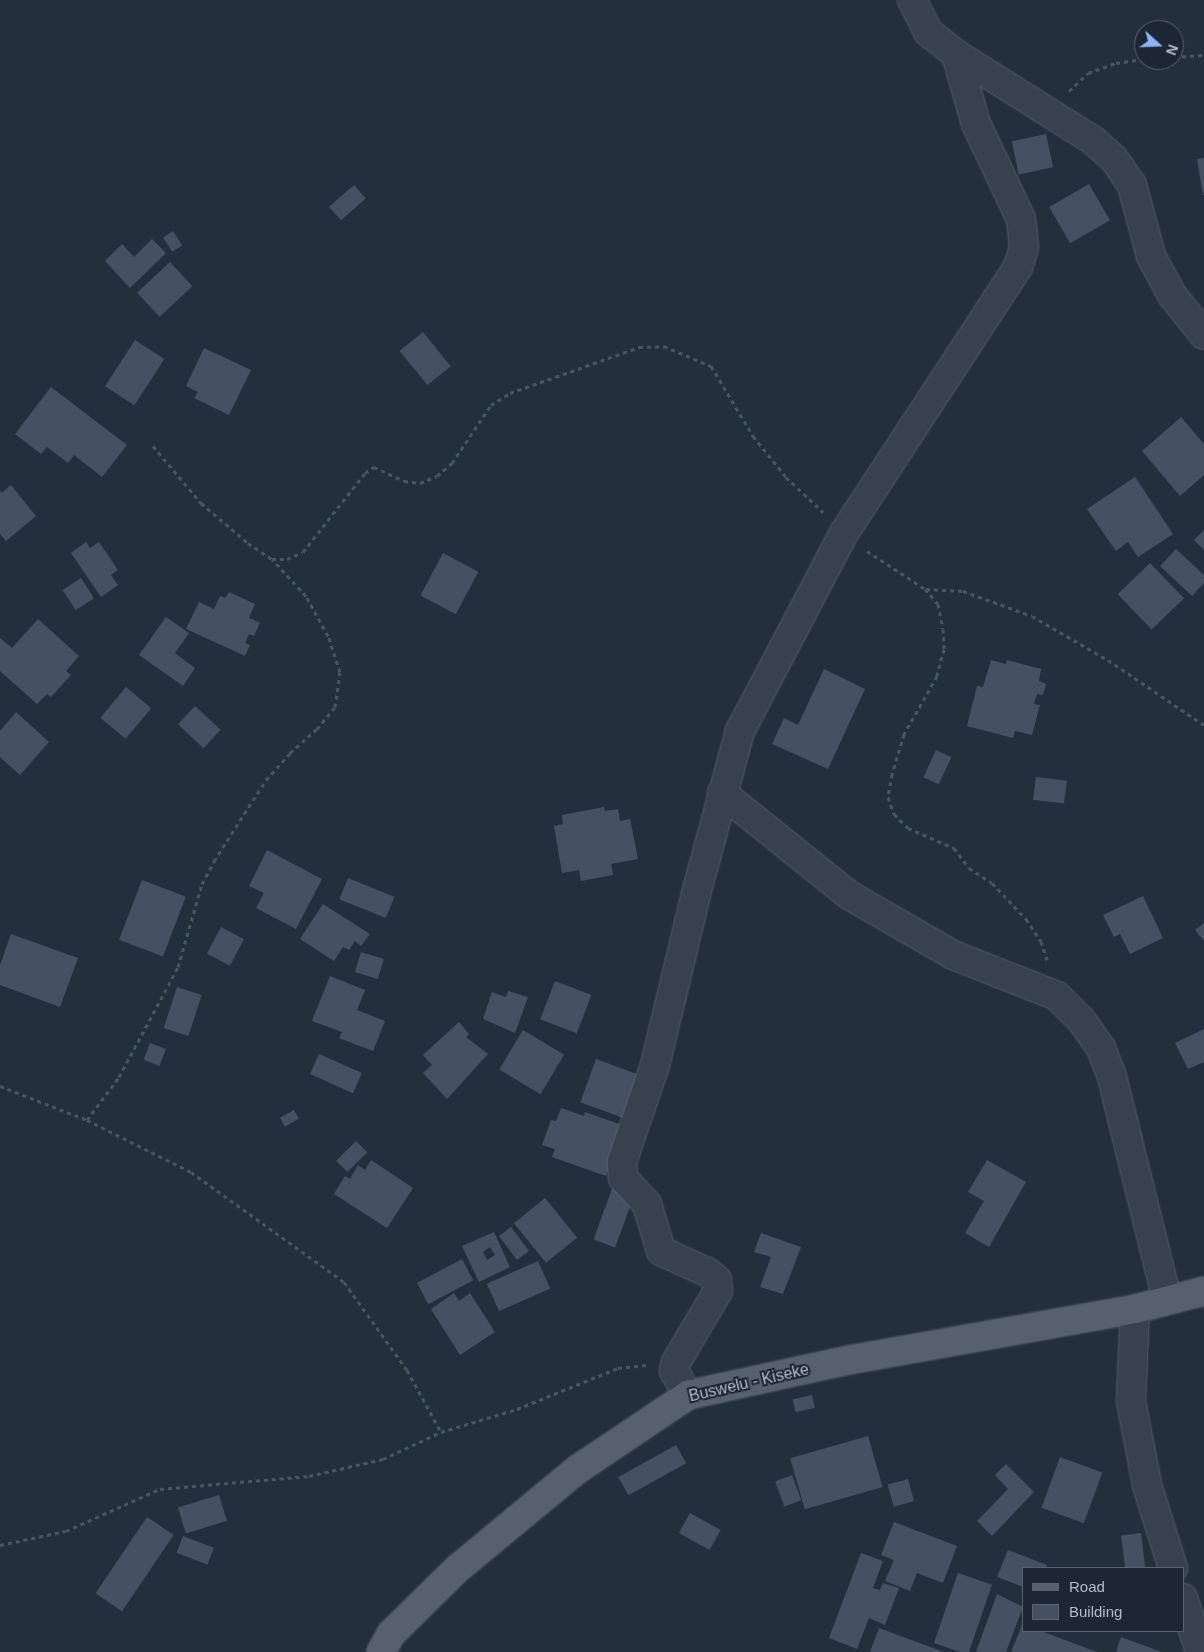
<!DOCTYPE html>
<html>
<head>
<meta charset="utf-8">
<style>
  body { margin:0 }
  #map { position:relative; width:1204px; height:1652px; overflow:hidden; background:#242f3e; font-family:Helvetica,sans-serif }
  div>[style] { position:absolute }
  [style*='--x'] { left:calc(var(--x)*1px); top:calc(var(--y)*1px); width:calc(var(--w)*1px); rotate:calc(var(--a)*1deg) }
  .building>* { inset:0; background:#455162; transform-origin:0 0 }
  .path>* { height:3px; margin-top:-1.5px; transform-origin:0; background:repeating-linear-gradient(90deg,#44595c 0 4px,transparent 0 8px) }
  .roads { filter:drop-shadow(0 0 1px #565f6c) drop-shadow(0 0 1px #565f6c) }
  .minor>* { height:28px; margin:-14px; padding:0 14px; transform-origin:14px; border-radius:14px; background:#38414e }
  .major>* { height:28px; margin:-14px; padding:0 14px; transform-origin:14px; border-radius:14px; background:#56606e }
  span { translate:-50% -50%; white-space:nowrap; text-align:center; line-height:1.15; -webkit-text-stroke:4px #1d2633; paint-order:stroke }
  .street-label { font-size:16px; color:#b4bcc9 }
  .legend { position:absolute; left:1022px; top:1567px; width:162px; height:65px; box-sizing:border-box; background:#1d2633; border:1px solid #59626f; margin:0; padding:6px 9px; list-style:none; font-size:15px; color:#b4bcc9 }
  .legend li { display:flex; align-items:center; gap:10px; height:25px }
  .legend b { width:25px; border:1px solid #59626f }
  .north { position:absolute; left:1134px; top:20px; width:50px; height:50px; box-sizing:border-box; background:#1d2633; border:1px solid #59626f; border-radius:50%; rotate:110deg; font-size:14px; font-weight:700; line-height:20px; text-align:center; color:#b4bcc9 }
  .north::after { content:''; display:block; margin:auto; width:18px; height:22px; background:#8ab4f8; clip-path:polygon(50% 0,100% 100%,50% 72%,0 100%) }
</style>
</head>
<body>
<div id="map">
  <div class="building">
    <div style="left:1046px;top:134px;width:34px;height:35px;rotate:78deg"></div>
    <div style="clip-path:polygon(1204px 158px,1204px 195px,1203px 195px,1197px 159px)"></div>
    <div style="left:1089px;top:184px;width:42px;height:46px;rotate:60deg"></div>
    <div style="left:354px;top:185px;width:18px;height:33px;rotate:49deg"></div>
    <div style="left:173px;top:231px;width:17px;height:12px;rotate:57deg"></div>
    <div style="clip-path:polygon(152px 239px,166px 253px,130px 288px,105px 261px,122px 244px,134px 257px)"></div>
    <div style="left:170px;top:262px;width:33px;height:45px;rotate:47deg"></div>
    <div style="left:423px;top:332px;width:44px;height:30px;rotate:51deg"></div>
    <div style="left:135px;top:340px;width:35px;height:55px;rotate:33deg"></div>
    <div style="clip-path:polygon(204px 348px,251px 370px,229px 415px,194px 398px,198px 392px,186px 386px)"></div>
    <div style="clip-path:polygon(51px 387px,127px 445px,102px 477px,74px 455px,68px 463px,47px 447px,41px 454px,15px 434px)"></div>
    <div style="clip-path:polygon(1181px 417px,1204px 444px,1204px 475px,1180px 496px,1142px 451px)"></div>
    <div style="clip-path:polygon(1135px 477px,1173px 534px,1138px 557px,1128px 542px,1116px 551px,1087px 509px)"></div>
    <div style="clip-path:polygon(11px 485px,36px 516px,6px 541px,0 534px,0 491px,2px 493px)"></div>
    <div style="clip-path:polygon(1204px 530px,1204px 550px,1194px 540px)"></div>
    <div style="clip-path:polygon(86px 542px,90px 548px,99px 542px,118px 570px,111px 575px,118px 585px,101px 597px,71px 553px)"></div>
    <div style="clip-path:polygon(1176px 549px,1204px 575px,1204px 583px,1192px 596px,1160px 566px)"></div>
    <div style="left:443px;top:553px;width:40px;height:48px;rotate:28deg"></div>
    <div style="left:1150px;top:563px;width:49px;height:45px;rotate:46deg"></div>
    <div style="left:81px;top:578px;width:24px;height:22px;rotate:57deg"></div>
    <div style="clip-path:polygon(229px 592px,255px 604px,249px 618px,260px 623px,254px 636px,249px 634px,245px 643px,250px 645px,245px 656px,186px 629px,199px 602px,214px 609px,220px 596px,225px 598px)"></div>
    <div style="clip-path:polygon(166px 617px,189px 633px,175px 653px,195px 668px,183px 686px,139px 655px)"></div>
    <div style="clip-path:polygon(38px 619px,79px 656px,66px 671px,71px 675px,51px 697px,47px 694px,37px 704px,0 671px,0 638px,12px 648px)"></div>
    <div style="clip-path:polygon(991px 660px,1006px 664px,1007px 660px,1041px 669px,1039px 681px,1046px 684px,1043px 695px,1037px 694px,1034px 704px,1040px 705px,1032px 735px,1015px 731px,1013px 738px,967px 726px,977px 686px,983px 687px)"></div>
    <div style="clip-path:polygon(824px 669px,865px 689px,828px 769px,772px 744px,784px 718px,798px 725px)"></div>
    <div style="left:126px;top:687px;width:33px;height:40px;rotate:40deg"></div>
    <div style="left:195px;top:706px;width:35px;height:25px;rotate:43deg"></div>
    <div style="clip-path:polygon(16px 712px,49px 742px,20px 775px,0 757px,0 731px)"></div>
    <div style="left:936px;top:750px;width:17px;height:30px;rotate:25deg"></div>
    <div style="left:1036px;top:777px;width:31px;height:23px;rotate:7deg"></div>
    <div style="clip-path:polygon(604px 807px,605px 811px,618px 809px,620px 821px,630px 819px,638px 859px,611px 864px,613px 875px,581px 881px,579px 870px,562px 873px,554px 826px,563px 824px,562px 815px)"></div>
    <div style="clip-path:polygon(267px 850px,322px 879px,296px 929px,256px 908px,264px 893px,249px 886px)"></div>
    <div style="left:348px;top:878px;width:50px;height:23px;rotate:22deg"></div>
    <div style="left:142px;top:880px;width:47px;height:64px;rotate:21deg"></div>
    <div style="clip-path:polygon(1143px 896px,1163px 938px,1130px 954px,1120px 934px,1114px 937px,1103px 915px)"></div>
    <div style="clip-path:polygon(323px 904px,370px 934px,361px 946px,355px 941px,349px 950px,343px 947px,334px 961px,300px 939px)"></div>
    <div style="clip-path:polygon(1204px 923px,1204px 941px,1195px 930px)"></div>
    <div style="left:221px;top:927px;width:26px;height:30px;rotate:28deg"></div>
    <div style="clip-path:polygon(11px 934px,78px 958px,60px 1007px,0 985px,0 965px)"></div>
    <div style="left:361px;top:952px;width:24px;height:21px;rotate:17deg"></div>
    <div style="clip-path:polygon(330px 976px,365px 990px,357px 1010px,385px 1021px,373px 1051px,339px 1038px,342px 1032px,312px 1021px)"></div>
    <div style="left:555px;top:981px;width:39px;height:41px;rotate:21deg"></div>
    <div style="left:177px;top:987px;width:26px;height:43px;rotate:18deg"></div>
    <div style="clip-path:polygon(508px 991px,528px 997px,515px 1033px,483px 1019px,492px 992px,506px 997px)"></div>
    <div style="clip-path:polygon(459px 1022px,469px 1034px,466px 1037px,488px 1054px,447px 1099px,423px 1073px,432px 1065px,423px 1055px)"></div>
    <div style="clip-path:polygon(1204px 1029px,1204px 1062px,1188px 1069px,1175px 1043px)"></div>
    <div style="left:523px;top:1030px;width:48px;height:46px;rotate:31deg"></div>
    <div style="left:150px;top:1043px;width:17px;height:18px;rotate:21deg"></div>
    <div style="left:319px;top:1054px;width:47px;height:22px;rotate:24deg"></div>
    <div style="left:596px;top:1059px;width:48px;height:46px;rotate:20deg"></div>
    <div style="clip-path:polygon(561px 1108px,584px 1116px,585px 1112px,625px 1126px,606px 1176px,552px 1157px,555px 1149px,542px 1145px,551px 1120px,556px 1121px)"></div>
    <div style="left:294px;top:1110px;width:10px;height:16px;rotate:61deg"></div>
    <div style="left:356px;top:1141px;width:16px;height:28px;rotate:45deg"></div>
    <div style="clip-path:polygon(371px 1160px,413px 1188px,387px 1228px,334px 1194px,345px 1176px,350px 1179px,358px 1165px,365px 1170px)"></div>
    <div style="clip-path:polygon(987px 1160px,1026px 1182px,989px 1247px,965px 1233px,984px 1201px,968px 1192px)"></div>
    <div style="left:613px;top:1186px;width:23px;height:57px;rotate:20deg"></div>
    <div style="left:545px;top:1198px;width:51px;height:40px;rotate:51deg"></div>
    <div style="left:511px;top:1227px;width:30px;height:15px;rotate:53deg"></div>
    <div style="clip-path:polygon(evenodd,494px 1232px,510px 1267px,479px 1282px,462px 1246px,494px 1232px,490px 1247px,495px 1255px,487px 1260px,483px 1252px,490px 1247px)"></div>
    <div style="clip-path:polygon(761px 1233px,801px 1247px,783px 1294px,760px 1287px,771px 1257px,754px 1252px)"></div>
    <div style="left:462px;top:1259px;width:24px;height:51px;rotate:62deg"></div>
    <div style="left:538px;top:1261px;width:30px;height:56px;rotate:66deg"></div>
    <div style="clip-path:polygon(454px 1293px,459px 1301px,470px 1293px,495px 1332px,460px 1355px,431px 1309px)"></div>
    <div style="left:812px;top:1395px;width:13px;height:20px;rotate:77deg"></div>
    <div style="left:868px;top:1436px;width:53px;height:81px;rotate:74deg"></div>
    <div style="left:676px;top:1445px;width:21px;height:66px;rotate:61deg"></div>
    <div style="left:1060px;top:1457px;width:45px;height:54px;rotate:20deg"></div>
    <div style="clip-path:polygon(1006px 1464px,1034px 1492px,992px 1536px,977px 1521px,1008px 1489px,995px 1475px)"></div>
    <div style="left:792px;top:1475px;width:27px;height:18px;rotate:70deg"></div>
    <div style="left:908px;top:1479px;width:23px;height:21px;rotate:75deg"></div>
    <div style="left:219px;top:1495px;width:27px;height:43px;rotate:73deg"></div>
    <div style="left:690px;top:1513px;width:35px;height:23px;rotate:29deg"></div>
    <div style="left:147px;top:1517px;width:32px;height:92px;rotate:34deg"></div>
    <div style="clip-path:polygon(894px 1522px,957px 1546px,943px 1583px,917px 1573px,910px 1591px,885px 1581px,894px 1560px,881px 1555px)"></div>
    <div style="left:1141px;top:1533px;width:34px;height:20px;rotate:83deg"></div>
    <div style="left:183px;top:1536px;width:33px;height:18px;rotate:21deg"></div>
    <div style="clip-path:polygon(1008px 1550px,1047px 1565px,1046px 1568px,1023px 1568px,1023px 1587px,997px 1577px)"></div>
    <div style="clip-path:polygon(861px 1553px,883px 1561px,873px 1588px,880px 1590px,883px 1583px,899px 1588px,885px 1625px,869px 1618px,857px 1649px,829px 1638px)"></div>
    <div style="left:958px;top:1573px;width:36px;height:74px;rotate:19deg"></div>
    <div style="clip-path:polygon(997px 1594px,1023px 1607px,1006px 1652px,976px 1652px)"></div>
    <div style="clip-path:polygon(1023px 1623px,1023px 1631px,1041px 1631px,1097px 1652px,1011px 1652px)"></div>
    <div style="clip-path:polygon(879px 1628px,944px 1652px,870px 1652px)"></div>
    <div style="clip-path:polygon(1121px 1637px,1162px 1652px,1116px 1652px)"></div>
  </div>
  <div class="path">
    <div style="--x:1174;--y:57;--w:30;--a:-4"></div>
    <div style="--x:1069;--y:91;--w:26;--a:-43"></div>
    <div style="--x:1088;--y:73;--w:30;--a:-20"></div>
    <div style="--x:1116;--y:63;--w:28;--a:-8"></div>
    <div style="--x:153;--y:446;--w:75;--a:49.9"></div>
    <div style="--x:201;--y:503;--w:62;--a:40.4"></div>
    <div style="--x:248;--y:543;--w:29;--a:34"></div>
    <div style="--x:272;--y:559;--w:15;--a:0"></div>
    <div style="--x:287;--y:559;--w:17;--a:-24"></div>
    <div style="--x:303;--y:552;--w:100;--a:-51.9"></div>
    <div style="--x:365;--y:473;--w:11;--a:-34"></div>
    <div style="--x:374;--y:467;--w:33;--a:25"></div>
    <div style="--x:404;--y:481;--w:16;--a:7"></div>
    <div style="--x:420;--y:483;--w:18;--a:-22"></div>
    <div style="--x:437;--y:476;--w:20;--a:-41"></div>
    <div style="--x:452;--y:463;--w:70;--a:-56.1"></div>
    <div style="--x:491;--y:405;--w:22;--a:-32"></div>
    <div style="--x:510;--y:393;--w:137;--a:-19.6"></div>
    <div style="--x:639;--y:347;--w:25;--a:-2"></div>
    <div style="--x:664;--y:346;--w:51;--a:23.1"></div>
    <div style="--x:711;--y:366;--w:82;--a:59"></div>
    <div style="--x:753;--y:436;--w:53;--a:51.2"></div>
    <div style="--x:786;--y:477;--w:51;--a:43.4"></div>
    <div style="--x:867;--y:551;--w:69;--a:33.2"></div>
    <div style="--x:925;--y:589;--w:20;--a:49"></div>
    <div style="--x:938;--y:604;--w:25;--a:79"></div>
    <div style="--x:943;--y:629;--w:20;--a:87"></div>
    <div style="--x:944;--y:649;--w:28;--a:105"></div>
    <div style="--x:937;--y:676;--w:67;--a:119.6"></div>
    <div style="--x:904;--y:734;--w:42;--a:106.7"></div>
    <div style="--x:892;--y:774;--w:23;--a:100"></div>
    <div style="--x:888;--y:797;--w:18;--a:71"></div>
    <div style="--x:894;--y:814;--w:20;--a:45"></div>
    <div style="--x:908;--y:828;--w:50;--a:23.5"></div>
    <div style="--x:954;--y:848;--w:25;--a:53"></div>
    <div style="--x:969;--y:868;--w:27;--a:33"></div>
    <div style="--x:992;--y:883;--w:50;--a:46.6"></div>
    <div style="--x:1026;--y:919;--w:27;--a:56"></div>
    <div style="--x:1041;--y:941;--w:20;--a:72"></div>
    <div style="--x:926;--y:589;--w:37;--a:3"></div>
    <div style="--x:963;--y:591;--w:73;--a:19.9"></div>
    <div style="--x:1032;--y:616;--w:88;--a:30.1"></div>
    <div style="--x:1108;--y:660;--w:116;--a:34.1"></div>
    <div style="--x:0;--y:1086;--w:93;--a:21.3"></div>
    <div style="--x:87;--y:1120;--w:116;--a:26.6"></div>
    <div style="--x:191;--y:1172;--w:188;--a:35.7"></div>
    <div style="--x:344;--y:1282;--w:108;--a:54.4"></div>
    <div style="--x:407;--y:1370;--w:71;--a:61.3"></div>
    <div style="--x:87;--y:1120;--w:54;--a:-53.3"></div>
    <div style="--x:119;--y:1077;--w:125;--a:-61.8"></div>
    <div style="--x:178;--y:967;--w:86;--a:-73.9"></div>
    <div style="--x:202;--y:884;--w:26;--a:-62"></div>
    <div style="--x:214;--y:861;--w:96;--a:-57.3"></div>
    <div style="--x:266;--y:780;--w:36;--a:-48"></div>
    <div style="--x:290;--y:753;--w:36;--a:-42"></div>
    <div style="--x:317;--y:729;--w:28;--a:-51"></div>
    <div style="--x:335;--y:707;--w:35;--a:-82"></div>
    <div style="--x:340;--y:672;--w:38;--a:-108"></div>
    <div style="--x:328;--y:636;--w:46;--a:-118.8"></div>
    <div style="--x:306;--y:596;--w:50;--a:-132.6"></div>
    <div style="--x:0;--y:1545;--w:67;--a:-12"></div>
    <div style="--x:66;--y:1531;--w:103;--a:-24.1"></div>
    <div style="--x:160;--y:1489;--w:150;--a:-5"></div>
    <div style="--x:309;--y:1476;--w:76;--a:-12.9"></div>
    <div style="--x:383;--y:1459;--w:64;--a:-25"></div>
    <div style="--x:441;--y:1432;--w:79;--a:-16.8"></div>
    <div style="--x:517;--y:1409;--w:109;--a:-22.1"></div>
    <div style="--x:618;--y:1368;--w:28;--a:-6"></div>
  </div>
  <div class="roads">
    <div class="minor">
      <div style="--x:912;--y:0;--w:36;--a:63"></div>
      <div style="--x:928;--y:32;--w:36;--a:38"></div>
      <div style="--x:956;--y:54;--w:163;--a:32.2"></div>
      <div style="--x:1094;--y:141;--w:28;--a:42"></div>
      <div style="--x:1115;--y:160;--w:30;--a:56"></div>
      <div style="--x:1132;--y:185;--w:73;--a:75"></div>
      <div style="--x:1151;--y:256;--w:44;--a:61.7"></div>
      <div style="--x:1172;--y:295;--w:51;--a:51.3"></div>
      <div style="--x:722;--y:793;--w:163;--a:38.8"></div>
      <div style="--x:849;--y:895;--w:120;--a:30"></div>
      <div style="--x:953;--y:955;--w:112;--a:21.5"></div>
      <div style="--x:1057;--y:996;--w:35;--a:45"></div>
      <div style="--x:1082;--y:1021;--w:33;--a:55"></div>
      <div style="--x:1101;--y:1048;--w:31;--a:69"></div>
      <div style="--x:1112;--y:1077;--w:229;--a:76.1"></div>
      <div style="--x:1135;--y:1309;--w:92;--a:92.5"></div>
      <div style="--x:1131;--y:1401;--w:86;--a:79.2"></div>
      <div style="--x:1147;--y:1485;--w:87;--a:72.6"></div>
      <div style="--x:688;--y:1395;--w:28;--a:-120"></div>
      <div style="--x:674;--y:1371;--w:9;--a:-77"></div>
      <div style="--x:676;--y:1362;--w:82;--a:-59.4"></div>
      <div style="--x:718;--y:1291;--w:11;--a:-95"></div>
      <div style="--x:717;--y:1280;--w:11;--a:-139"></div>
      <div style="--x:709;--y:1273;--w:53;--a:-155.4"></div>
      <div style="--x:661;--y:1251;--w:49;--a:-106.6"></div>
      <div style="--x:647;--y:1204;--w:35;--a:-133"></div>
      <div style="--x:623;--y:1178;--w:16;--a:-94"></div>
      <div style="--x:622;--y:1162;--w:102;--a:-71.2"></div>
      <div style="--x:655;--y:1065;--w:176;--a:-76.5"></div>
      <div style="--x:696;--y:894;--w:169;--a:-74.9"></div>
      <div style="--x:740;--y:731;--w:224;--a:-62.3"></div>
      <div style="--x:844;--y:533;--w:318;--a:-56.8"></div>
      <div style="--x:1018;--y:267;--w:21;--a:-73"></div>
      <div style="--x:1024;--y:247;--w:28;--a:-96"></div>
      <div style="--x:1021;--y:219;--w:105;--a:-115.3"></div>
      <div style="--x:976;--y:124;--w:73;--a:-105.9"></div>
      <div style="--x:1183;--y:1598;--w:57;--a:72.5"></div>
    </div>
    <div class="major">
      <div style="--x:381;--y:1652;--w:21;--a:-61"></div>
      <div style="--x:391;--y:1634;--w:93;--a:-44.6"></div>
      <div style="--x:457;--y:1569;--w:157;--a:-39.6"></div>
      <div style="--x:578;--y:1469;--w:133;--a:-33.9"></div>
      <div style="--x:688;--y:1395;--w:165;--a:-12.3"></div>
      <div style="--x:849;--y:1360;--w:291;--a:-10.1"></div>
      <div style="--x:1135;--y:1309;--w:71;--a:-14.6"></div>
    </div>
  </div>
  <div class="street-label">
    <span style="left:749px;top:1383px;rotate:-13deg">Buswelu - Kiseke</span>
  </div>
  <ul class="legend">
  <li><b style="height:6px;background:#56606e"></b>Road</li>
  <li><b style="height:14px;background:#455162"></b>Building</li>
  </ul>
  <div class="north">N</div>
</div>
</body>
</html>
